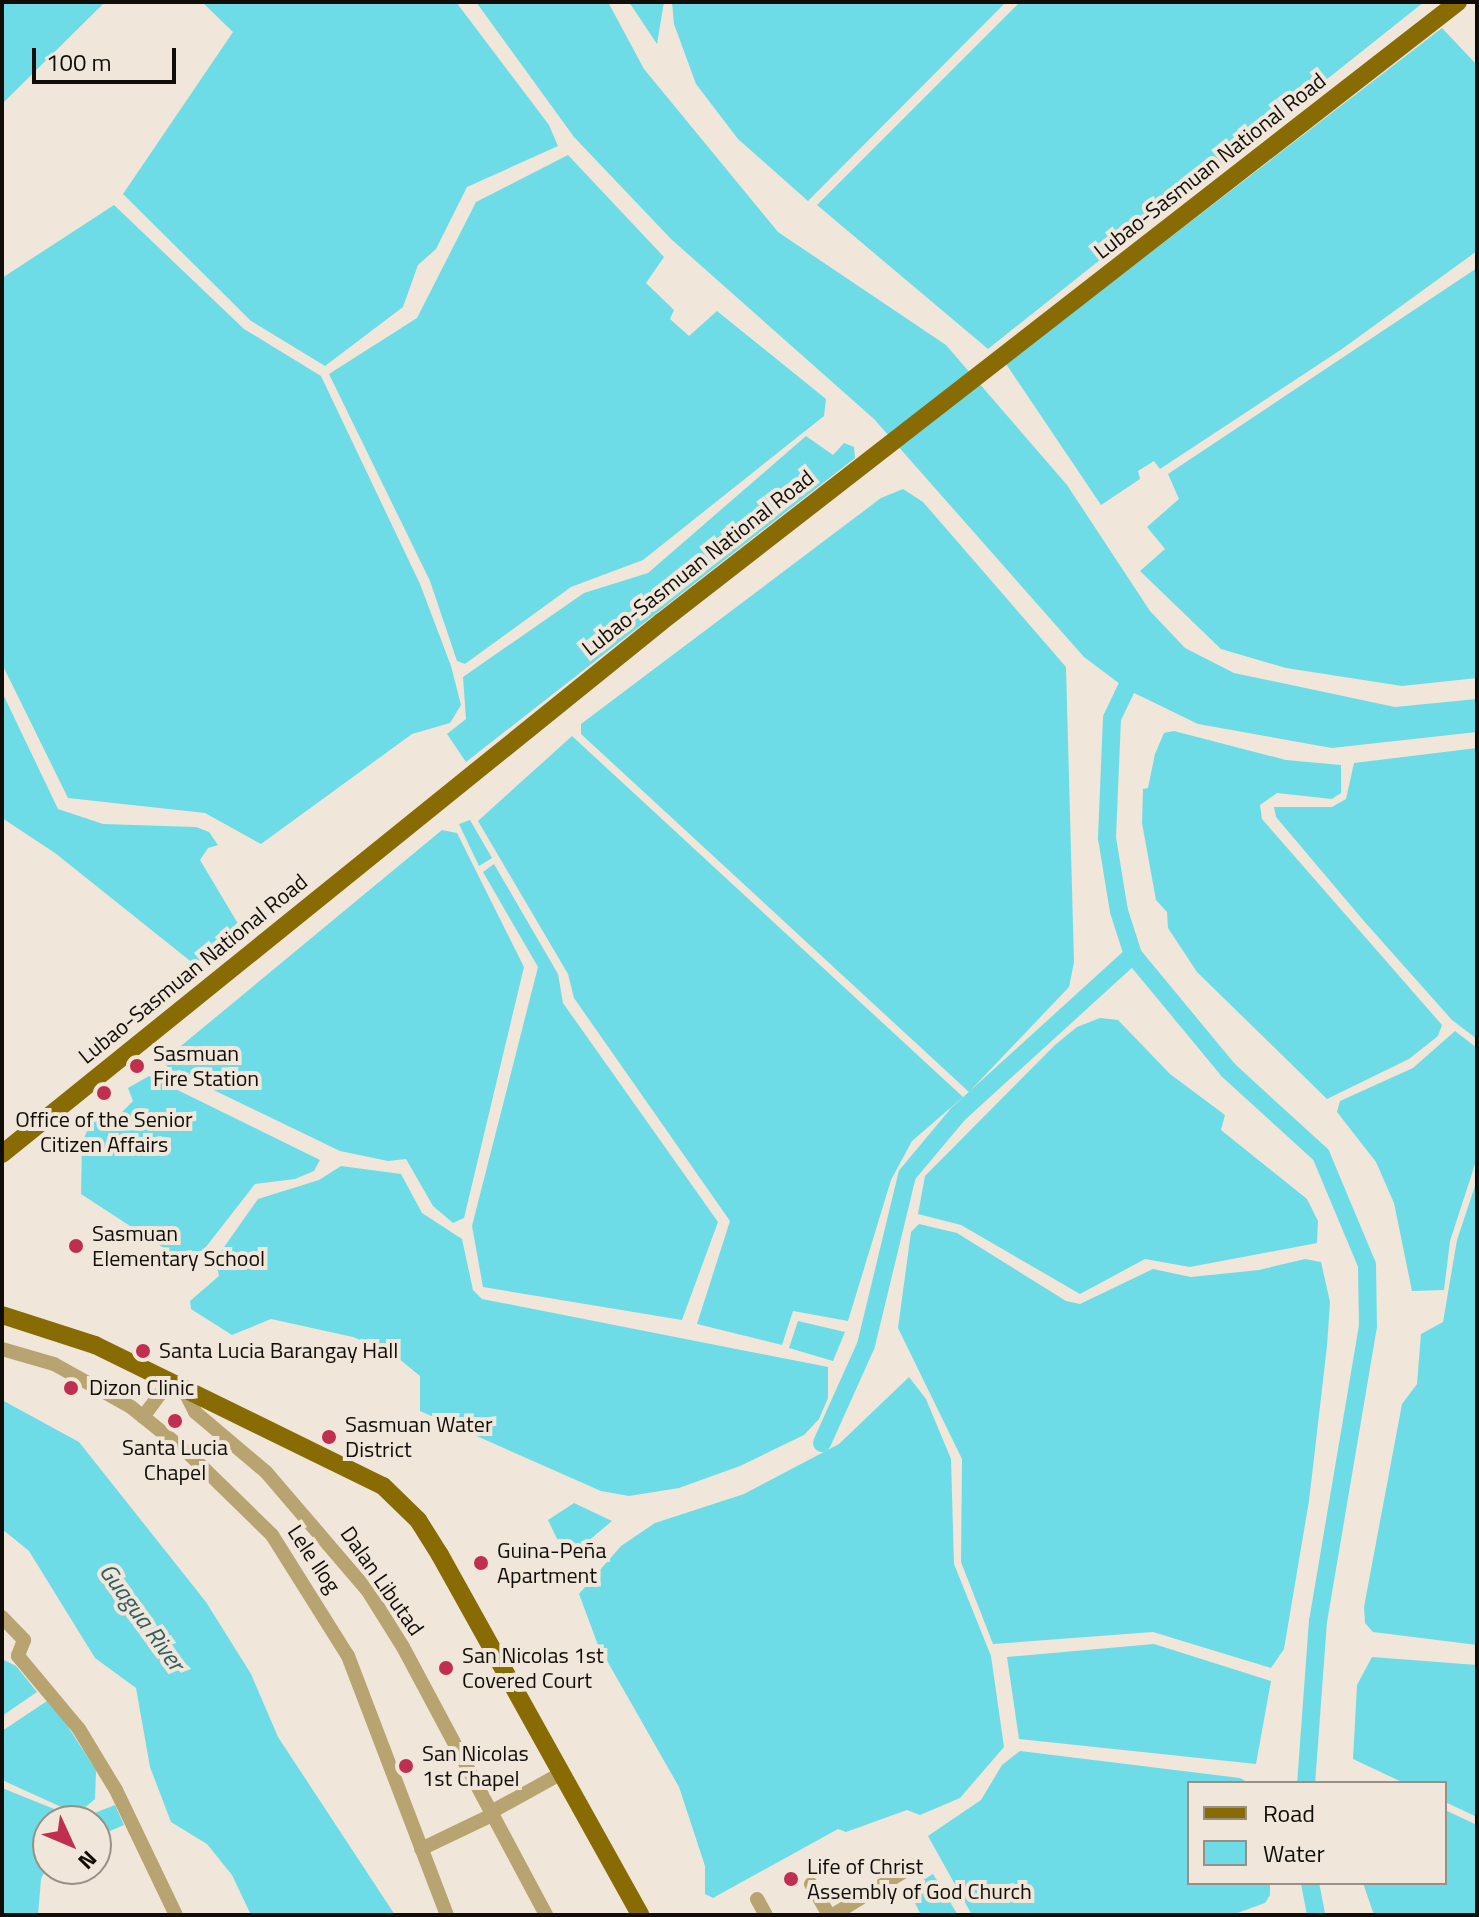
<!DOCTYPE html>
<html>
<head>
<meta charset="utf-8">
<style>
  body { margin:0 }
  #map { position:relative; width:1479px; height:1917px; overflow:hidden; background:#f0e6d9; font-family:"Titillium Web",sans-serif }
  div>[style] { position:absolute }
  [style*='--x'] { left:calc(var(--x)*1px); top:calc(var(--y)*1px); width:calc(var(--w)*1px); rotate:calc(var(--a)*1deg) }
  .water>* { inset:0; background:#6edce6 }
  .river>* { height:18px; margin:-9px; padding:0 9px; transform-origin:9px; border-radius:9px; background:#6edce6 }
  .minor>* { height:14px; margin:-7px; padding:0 7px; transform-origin:7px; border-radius:7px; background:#b7a470 }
  .major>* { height:18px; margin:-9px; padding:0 9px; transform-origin:9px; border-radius:9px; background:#886b02 }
  .dots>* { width:22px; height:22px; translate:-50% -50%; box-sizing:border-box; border:4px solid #f0e6d9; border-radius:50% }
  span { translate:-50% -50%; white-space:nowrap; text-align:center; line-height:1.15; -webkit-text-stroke:8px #f0e6d9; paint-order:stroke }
  .street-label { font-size:22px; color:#110e0a }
  .poi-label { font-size:22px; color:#110e0a }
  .left { translate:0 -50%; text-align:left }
  .water-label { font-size:24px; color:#2d5e62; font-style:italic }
  .frame { position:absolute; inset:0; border:4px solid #110e0a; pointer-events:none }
  .legend { position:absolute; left:1187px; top:1781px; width:260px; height:104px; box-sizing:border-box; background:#f0e6d9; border:2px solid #979086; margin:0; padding:10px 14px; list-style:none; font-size:24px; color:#110e0a }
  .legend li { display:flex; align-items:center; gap:16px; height:40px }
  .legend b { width:40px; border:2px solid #979086 }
  .north { position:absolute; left:32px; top:1805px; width:80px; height:80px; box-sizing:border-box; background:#f0e6d9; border:2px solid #979086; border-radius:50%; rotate:134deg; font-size:22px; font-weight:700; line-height:32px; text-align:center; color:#110e0a }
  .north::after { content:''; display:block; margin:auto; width:28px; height:36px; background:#c02f50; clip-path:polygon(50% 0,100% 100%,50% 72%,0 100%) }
  .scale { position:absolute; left:32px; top:48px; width:144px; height:36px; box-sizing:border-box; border:4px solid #110e0a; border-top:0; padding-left:10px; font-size:24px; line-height:28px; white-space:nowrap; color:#110e0a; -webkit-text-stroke:6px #f0e6d9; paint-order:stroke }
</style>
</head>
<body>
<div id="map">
  <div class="water">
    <div style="clip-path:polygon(2px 2px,105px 2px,2px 104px)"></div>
    <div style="clip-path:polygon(202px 2px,456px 2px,549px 125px,558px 146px,467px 187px,436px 249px,418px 265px,403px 307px,325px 366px,251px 321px,123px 194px,233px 32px)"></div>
    <div style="clip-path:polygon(476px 2px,608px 2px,644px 69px,778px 232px,946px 345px,1067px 485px,1150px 611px,1185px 648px,1234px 673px,1395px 707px,1477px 699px,1477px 732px,1332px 748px,1198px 724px,1128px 690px,1084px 657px,874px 419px,671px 239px,574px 137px)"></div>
    <div style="clip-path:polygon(629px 2px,664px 2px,657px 44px)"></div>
    <div style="clip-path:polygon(672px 2px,1006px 2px,808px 201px,738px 139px,696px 84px,674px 24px)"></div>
    <div style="clip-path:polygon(1020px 2px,1424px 2px,988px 349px,817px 205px)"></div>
    <div style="clip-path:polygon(1442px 28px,1477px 65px,1477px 251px,1342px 349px,1160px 469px,1154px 461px,1138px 471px,1140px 479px,1101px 505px,1006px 364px)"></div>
    <div style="clip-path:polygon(568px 155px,664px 257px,646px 283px,674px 310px,670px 319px,689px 336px,717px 311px,826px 399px,824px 416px,643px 560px,571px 587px,465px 664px,457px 661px,430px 581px,329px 374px,417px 318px,476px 202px)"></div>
    <div style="clip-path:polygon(114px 205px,244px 329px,321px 376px,420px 584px,451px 666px,461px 705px,450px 723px,412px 734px,261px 844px,205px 813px,68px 798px,2px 664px,2px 278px)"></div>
    <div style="clip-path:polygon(1477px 268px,1477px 678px,1402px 686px,1286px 668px,1221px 649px,1140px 571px,1165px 549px,1147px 527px,1179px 499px,1168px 474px)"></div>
    <div style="clip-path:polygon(806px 436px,833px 455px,844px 443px,854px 447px,855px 458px,466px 762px,447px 734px,466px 719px,463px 677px,584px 593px,648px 573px)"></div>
    <div style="clip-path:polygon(903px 489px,923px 502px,1066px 667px,1074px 962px,1069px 987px,969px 1092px,581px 734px,581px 724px,881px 498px)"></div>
    <div style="clip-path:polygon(2px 692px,58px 809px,103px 824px,196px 827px,209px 832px,218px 845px,208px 848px,200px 860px,240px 927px,237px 934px,194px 964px,55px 853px,2px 818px)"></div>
    <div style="clip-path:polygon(1174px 731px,1286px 760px,1341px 765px,1341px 793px,1332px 799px,1277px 793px,1260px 805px,1262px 819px,1442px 1025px,1438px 1036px,1409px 1059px,1327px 1099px,1197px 972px,1168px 928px,1167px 912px,1156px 900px,1142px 823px,1143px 789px,1148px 788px,1155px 754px,1164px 733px)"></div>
    <div style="clip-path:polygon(572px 736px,963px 1097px,912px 1141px,891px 1180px,848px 1321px,793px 1311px,782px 1345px,697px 1324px,730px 1221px,574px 998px,568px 974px,478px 821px)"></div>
    <div style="clip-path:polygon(1477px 748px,1477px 1039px,1452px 1020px,1363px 920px,1276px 817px,1274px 807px,1332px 807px,1346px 799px,1354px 763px)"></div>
    <div style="clip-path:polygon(470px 820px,492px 858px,479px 866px,459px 824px)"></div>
    <div style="clip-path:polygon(442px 830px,457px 833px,524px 967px,464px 1218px,453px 1223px,433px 1206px,406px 1159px,388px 1161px,340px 1151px,168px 1068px,164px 1060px)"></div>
    <div style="clip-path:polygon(494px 864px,558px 974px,563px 1003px,718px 1222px,682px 1320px,483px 1287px,472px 1226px,538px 967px,483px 872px)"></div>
    <div style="clip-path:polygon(1100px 1018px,1118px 1020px,1170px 1074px,1225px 1115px,1221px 1130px,1307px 1199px,1318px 1221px,1317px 1243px,1190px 1267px,1145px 1259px,1080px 1294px,961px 1225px,918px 1214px,925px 1176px,1055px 1045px,1077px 1027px)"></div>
    <div style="clip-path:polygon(1455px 1031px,1477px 1048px,1477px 1158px,1450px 1241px,1444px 1290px,1412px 1291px,1394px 1203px,1376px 1162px,1337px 1112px,1340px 1101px,1413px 1068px)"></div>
    <div style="clip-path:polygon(149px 1076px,320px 1160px,314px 1171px,295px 1179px,255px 1184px,202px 1252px,196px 1269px,81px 1194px,82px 1142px,91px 1123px,121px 1113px,133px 1101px,128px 1088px)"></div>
    <div style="clip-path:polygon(341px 1166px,401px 1174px,422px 1213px,462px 1239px,473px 1290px,482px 1299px,828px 1367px,828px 1398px,819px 1419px,804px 1435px,740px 1466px,679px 1488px,629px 1496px,601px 1491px,420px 1411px,420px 1376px,392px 1353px,353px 1337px,271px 1319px,232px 1335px,191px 1309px,190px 1301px,219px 1276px,216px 1262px,222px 1250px,258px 1199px,319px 1180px)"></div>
    <div style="clip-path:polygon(1477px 1180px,1477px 1645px,1373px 1632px,1365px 1623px,1364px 1607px,1402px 1404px,1417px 1384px,1421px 1334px,1443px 1322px,1457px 1240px)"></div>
    <div style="clip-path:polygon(919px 1224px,957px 1233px,1066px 1301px,1080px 1304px,1153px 1269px,1191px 1277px,1259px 1270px,1305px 1259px,1321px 1262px,1330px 1302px,1327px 1346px,1309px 1501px,1284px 1649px,1271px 1668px,1153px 1632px,993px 1644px,961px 1562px,962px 1459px,898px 1328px,911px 1232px)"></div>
    <div style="clip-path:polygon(798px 1321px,845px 1332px,833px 1361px,789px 1348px)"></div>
    <div style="clip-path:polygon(909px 1377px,926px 1399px,951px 1459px,954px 1564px,991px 1656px,1004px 1747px,960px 1798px,920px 1815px,907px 1810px,846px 1832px,838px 1829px,713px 1898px,705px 1894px,705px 1866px,679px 1787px,598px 1645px,579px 1594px,621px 1546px,655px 1523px,744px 1494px,839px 1444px)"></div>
    <div style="clip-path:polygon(2px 1400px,79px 1442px,206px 1602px,251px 1674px,278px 1737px,395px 1915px,251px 1915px,232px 1875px,207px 1844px,171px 1822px,150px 1767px,136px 1688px,95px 1658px,29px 1551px,2px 1529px)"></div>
    <div style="clip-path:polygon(574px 1503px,612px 1521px,574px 1553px,559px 1543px,548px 1520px)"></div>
    <div style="clip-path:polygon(1154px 1644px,1271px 1681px,1256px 1764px,1019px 1739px,1007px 1657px)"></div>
    <div style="clip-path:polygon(1372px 1657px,1477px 1665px,1477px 1817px,1445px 1802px,1445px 1783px,1404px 1783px,1353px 1759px,1357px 1685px)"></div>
    <div style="clip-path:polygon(2px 1659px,16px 1666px,37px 1692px,2px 1716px)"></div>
    <div style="clip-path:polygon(50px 1699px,96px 1770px,95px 1799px,82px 1810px,70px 1811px,2px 1780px,2px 1731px)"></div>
    <div style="clip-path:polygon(1020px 1751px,1240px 1778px,1249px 1783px,1189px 1783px,1189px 1883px,1270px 1883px,1270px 1895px,1265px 1903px,1232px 1915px,972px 1915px,928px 1836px,981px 1800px,1002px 1765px)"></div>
    <div style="clip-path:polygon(2px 1788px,79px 1819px,115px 1805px,124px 1825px,96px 1837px,96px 1821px,48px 1821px,48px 1864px,41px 1879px,38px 1915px,2px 1915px)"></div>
    <div style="clip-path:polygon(1445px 1810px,1477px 1825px,1477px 1915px,1374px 1915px,1363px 1883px,1445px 1883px)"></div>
    <div style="clip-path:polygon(933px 1874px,958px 1915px,921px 1915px,913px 1899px,920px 1882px)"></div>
  </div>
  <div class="river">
    <div style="--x:1136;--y:668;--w:55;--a:115.6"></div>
    <div style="--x:1112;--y:718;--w:120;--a:92.4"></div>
    <div style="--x:1107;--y:838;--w:74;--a:80.7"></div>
    <div style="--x:1119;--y:911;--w:46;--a:72.3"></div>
    <div style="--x:1133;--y:955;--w:149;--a:50.4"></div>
    <div style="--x:1228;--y:1070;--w:126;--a:42.4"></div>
    <div style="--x:1321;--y:1155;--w:119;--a:67.3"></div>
    <div style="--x:1367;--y:1265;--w:61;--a:89.1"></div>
    <div style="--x:1368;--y:1326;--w:299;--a:99.6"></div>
    <div style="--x:1318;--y:1621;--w:162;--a:94.2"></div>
    <div style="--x:822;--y:1443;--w:107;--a:-65.8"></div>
    <div style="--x:866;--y:1345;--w:175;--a:-76.4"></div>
    <div style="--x:907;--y:1175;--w:80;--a:-50.1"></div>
    <div style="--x:958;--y:1114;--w:236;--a:-42.3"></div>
    <div style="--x:1310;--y:1883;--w:33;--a:79"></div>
  </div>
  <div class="minor">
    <div style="--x:2;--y:1349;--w:54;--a:16.1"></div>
    <div style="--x:54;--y:1364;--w:88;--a:29.2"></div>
    <div style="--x:131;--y:1407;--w:73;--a:38.9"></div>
    <div style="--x:188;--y:1453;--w:117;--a:44.3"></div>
    <div style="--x:272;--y:1535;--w:143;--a:57.9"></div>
    <div style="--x:348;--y:1656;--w:277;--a:69.1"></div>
    <div style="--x:184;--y:1390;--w:25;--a:63"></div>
    <div style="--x:195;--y:1412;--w:93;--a:40.2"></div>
    <div style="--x:266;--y:1472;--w:157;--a:49.4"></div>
    <div style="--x:368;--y:1591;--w:66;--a:58"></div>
    <div style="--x:403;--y:1647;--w:304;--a:61.9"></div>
    <div style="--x:143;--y:1417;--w:44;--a:-53.4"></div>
    <div style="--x:2;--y:1617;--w:32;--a:46"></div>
    <div style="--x:24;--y:1640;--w:17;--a:111"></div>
    <div style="--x:18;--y:1656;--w:95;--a:50.1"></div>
    <div style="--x:79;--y:1729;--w:71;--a:58.8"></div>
    <div style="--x:116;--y:1790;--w:139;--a:64.4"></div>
    <div style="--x:491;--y:1812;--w:81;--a:-28.8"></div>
    <div style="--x:421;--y:1849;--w:79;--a:-25.6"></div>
    <div style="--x:811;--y:1884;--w:36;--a:60"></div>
    <div style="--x:757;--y:1899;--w:18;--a:61"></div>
    <div style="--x:833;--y:1915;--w:94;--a:-31.5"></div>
  </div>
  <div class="major">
    <div style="--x:2;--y:1154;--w:847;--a:-38.91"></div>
    <div style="--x:661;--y:622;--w:1010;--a:-37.88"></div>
    <div style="--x:2;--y:1315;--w:98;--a:17.9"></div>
    <div style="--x:95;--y:1345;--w:321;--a:26.1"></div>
    <div style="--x:383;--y:1486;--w:49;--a:44.2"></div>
    <div style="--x:418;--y:1520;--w:41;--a:57.8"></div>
    <div style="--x:440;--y:1555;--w:412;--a:60.9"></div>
  </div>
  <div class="dots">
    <div style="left:137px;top:1066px;background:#c02f50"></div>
    <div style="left:104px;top:1093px;background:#c02f50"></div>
    <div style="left:76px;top:1246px;background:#c02f50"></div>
    <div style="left:143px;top:1351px;background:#c02f50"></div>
    <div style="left:71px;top:1388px;background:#c02f50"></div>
    <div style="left:175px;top:1421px;background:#c02f50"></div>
    <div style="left:329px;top:1437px;background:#c02f50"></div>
    <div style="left:481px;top:1563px;background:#c02f50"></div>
    <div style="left:446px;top:1668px;background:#c02f50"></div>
    <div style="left:406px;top:1766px;background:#c02f50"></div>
    <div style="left:791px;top:1879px;background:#c02f50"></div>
  </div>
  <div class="street-label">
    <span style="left:1210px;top:166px;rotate:-38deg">Lubao-Sasmuan National Road</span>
    <span style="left:698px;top:563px;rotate:-38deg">Lubao-Sasmuan National Road</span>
    <span style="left:193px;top:969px;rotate:-39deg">Lubao-Sasmuan National Road</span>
    <span style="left:314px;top:1559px;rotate:56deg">Lele Ilog</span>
    <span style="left:382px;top:1581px;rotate:55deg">Dalan Libutad</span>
  </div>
  <div class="poi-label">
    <span class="left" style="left:153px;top:1066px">Sasmuan<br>Fire Station</span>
    <span style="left:104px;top:1132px">Office of the Senior<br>Citizen Affairs</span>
    <span class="left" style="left:92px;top:1246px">Sasmuan<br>Elementary School</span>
    <span class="left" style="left:159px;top:1351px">Santa Lucia Barangay Hall</span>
    <span class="left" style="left:89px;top:1388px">Dizon Clinic</span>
    <span class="left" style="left:345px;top:1437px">Sasmuan Water<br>District</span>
    <span style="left:175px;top:1460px">Santa Lucia<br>Chapel</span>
    <span class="left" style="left:497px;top:1563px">Guina-Peña<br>Apartment</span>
    <span class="left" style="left:462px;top:1668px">San Nicolas 1st<br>Covered Court</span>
    <span class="left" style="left:422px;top:1766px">San Nicolas<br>1st Chapel</span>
    <span class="left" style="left:807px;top:1879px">Life of Christ<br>Assembly of God Church</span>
  </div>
  <div class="water-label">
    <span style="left:142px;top:1617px;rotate:54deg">Guagua River</span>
  </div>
  <div class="frame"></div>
  <ul class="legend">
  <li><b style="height:10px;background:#886b02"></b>Road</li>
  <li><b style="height:22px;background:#6edce6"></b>Water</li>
  </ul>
  <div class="north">N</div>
  <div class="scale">100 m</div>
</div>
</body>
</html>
